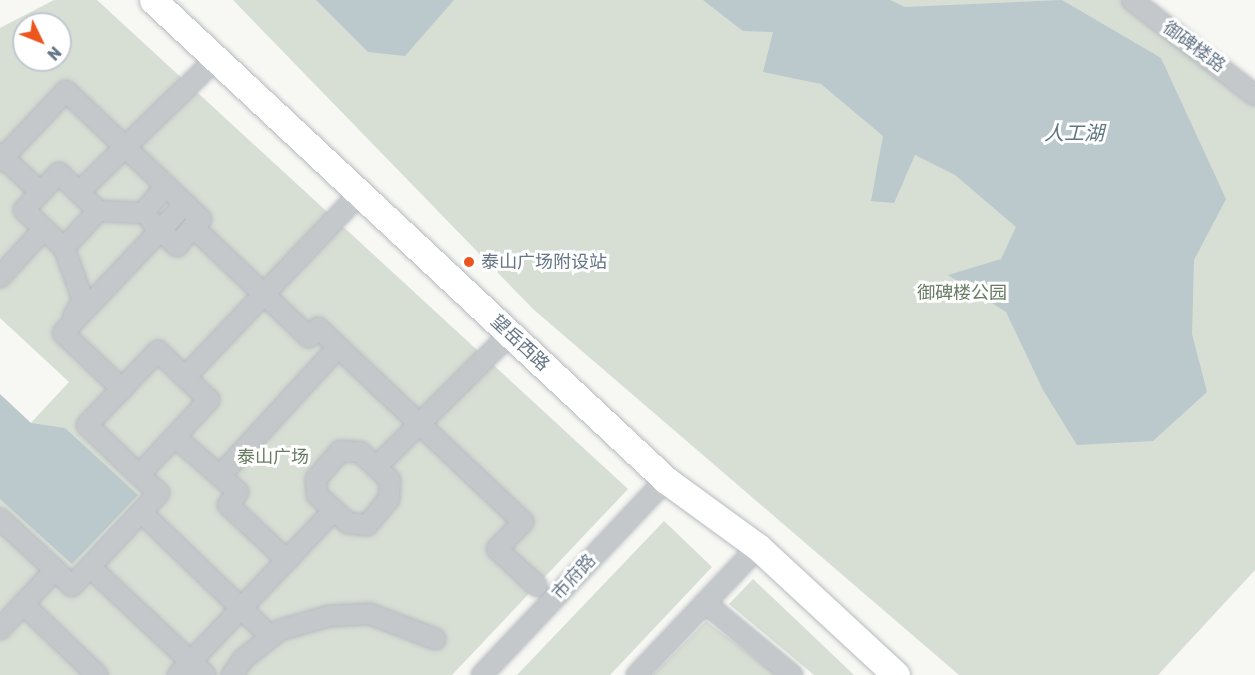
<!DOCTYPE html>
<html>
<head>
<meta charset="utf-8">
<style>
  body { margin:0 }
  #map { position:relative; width:1255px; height:675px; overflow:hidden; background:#f7f7f3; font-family:Rubik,"Noto Sans SC",sans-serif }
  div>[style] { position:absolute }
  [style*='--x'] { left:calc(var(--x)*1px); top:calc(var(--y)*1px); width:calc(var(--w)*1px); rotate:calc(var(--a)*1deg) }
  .green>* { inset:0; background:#d7ded4 }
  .water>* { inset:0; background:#bbc8cc }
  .roads { filter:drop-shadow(0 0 2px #b6bbc0) drop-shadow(0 0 2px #b6bbc0) }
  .street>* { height:20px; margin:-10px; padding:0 10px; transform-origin:10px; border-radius:10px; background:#c4c8cb }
  .secondary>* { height:27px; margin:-13.5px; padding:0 13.5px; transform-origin:13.5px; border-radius:13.5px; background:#fff }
  .dots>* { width:16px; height:16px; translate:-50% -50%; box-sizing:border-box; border:3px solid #fff; border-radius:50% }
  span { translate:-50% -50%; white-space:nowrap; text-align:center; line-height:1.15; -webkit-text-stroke:6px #fff; paint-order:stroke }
  .street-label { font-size:18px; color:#647586 }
  .poi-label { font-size:18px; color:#647586 }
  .left { translate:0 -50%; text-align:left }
  .park-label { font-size:18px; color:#677c63 }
  .water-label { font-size:20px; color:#5f7782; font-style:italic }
  .north { position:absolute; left:12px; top:12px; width:60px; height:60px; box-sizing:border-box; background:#fff; border:2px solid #c1c8cf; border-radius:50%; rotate:133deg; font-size:16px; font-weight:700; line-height:24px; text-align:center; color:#647586 }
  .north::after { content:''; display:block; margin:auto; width:21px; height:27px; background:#ec561e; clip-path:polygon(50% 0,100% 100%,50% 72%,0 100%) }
</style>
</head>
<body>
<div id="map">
  <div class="green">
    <div style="clip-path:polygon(evenodd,54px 0,97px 0,628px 489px,452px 675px,0 675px,0 456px,69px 382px,0 318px,0 28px,54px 0,24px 24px,60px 24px,60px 60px,24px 60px,24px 24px)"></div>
    <div style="clip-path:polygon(233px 0,1127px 0,1255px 103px,1255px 570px,1158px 675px,959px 675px,533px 309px)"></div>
    <div style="clip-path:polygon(664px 521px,712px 567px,610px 675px,517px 675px)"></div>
    <div style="clip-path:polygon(753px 579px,854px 675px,814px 675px,729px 604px)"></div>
    <div style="clip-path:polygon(706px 621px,777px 675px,653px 675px)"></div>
  </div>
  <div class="water">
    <div style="clip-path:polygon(316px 0,454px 0,405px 56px,368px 52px)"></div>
    <div style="clip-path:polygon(703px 0,890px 0,905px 7px,1062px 0,1161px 58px,1226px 199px,1194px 260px,1192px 334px,1207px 392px,1153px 441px,1077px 445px,1043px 390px,1006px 312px,948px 275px,1001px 259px,1016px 227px,955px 175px,915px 155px,894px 203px,871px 201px,883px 136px,821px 84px,763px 72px,773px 32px,743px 31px)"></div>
    <div style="clip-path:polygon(0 394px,31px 423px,65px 428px,138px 495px,72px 564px,0 499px)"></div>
  </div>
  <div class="roads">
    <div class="street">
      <div style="--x:1132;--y:0;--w:155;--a:37.7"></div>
      <div style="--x:0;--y:154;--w:55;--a:43.5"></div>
      <div style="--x:0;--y:161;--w:96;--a:-46.7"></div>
      <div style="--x:66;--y:91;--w:186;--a:43.5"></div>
      <div style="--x:201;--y:219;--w:11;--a:135"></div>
      <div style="--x:193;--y:227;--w:160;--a:43.5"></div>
      <div style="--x:309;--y:337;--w:13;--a:-45"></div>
      <div style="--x:318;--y:328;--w:282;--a:43.4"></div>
      <div style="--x:523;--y:522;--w:37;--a:134"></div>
      <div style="--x:497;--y:549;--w:54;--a:42.8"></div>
      <div style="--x:59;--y:173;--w:54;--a:44.3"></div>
      <div style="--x:98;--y:211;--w:50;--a:132.6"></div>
      <div style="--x:64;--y:248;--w:55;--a:-136.5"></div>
      <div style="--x:24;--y:210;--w:51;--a:-46.6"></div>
      <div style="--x:79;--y:192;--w:191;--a:-44.2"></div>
      <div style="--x:98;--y:211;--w:45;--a:2.5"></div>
      <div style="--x:143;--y:213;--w:35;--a:-50"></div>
      <div style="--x:151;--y:221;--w:36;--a:44"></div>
      <div style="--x:177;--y:246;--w:25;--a:-50"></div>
      <div style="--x:64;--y:248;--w:55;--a:69.9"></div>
      <div style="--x:83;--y:300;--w:20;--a:120"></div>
      <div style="--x:0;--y:277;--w:65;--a:-47.5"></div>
      <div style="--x:122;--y:389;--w:81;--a:-136.5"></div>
      <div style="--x:63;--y:333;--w:178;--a:-46.6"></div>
      <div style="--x:175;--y:437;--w:60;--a:40.9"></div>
      <div style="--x:220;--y:476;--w:175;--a:-47.5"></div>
      <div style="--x:340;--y:451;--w:20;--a:3"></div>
      <div style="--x:360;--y:452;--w:41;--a:43"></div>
      <div style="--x:390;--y:480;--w:19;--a:93"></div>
      <div style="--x:389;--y:499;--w:34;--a:130"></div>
      <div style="--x:367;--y:525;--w:19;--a:-174"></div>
      <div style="--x:348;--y:523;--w:42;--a:-137.9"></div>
      <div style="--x:317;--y:495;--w:16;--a:-94"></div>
      <div style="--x:316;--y:479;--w:37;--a:-49"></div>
      <div style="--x:376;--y:467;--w:189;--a:-44.8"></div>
      <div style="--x:139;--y:475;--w:72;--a:-136.1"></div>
      <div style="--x:87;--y:425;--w:103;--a:-46.2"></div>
      <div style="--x:158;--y:351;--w:37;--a:44"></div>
      <div style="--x:220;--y:476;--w:24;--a:42"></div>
      <div style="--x:238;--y:492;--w:16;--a:128"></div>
      <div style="--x:228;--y:505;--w:81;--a:43"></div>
      <div style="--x:141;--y:512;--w:180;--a:43.9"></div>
      <div style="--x:0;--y:519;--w:75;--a:42.8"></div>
      <div style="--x:90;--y:567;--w:158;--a:43.2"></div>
      <div style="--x:705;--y:603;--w:113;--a:39.6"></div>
      <div style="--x:23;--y:604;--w:103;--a:43.8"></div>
      <div style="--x:0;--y:629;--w:81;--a:-47"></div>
      <div style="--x:55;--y:570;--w:23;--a:43"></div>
      <div style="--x:72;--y:586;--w:127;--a:-46.9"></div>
      <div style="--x:159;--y:493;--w:27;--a:-138"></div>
      <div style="--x:139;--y:475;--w:103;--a:-47"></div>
      <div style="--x:209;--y:400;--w:33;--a:-136"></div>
      <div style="--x:185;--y:377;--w:254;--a:-46.4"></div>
      <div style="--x:178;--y:675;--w:227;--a:-46.6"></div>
      <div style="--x:232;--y:675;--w:19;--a:-55"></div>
      <div style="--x:243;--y:659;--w:47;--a:-38.1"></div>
      <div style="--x:280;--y:630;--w:51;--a:-15.9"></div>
      <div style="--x:329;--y:616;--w:41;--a:-2.8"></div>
      <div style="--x:370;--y:614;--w:70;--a:21"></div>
      <div style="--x:482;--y:675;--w:268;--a:-46.7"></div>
      <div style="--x:637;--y:675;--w:176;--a:-46.6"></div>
    </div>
    <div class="secondary">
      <div style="--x:153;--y:0;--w:703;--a:43.1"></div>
      <div style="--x:666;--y:480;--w:114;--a:36.1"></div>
      <div style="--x:758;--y:547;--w:188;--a:42.8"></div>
    </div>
  </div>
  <div class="dots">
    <div style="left:469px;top:262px;background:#ec561e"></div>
  </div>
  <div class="street-label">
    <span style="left:1194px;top:47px;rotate:36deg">御碑楼路</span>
    <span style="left:520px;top:343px;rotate:43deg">望岳西路</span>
    <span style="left:574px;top:577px;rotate:-47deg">市府路</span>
  </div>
  <div class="poi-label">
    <span class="left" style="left:481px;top:262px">泰山广场附设站</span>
  </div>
  <div class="park-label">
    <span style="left:962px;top:293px">御碑楼公园</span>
    <span style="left:273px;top:457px">泰山广场</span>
  </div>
  <div class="water-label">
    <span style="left:1074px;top:133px">人工湖</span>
  </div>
  <div class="north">N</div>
</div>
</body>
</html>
